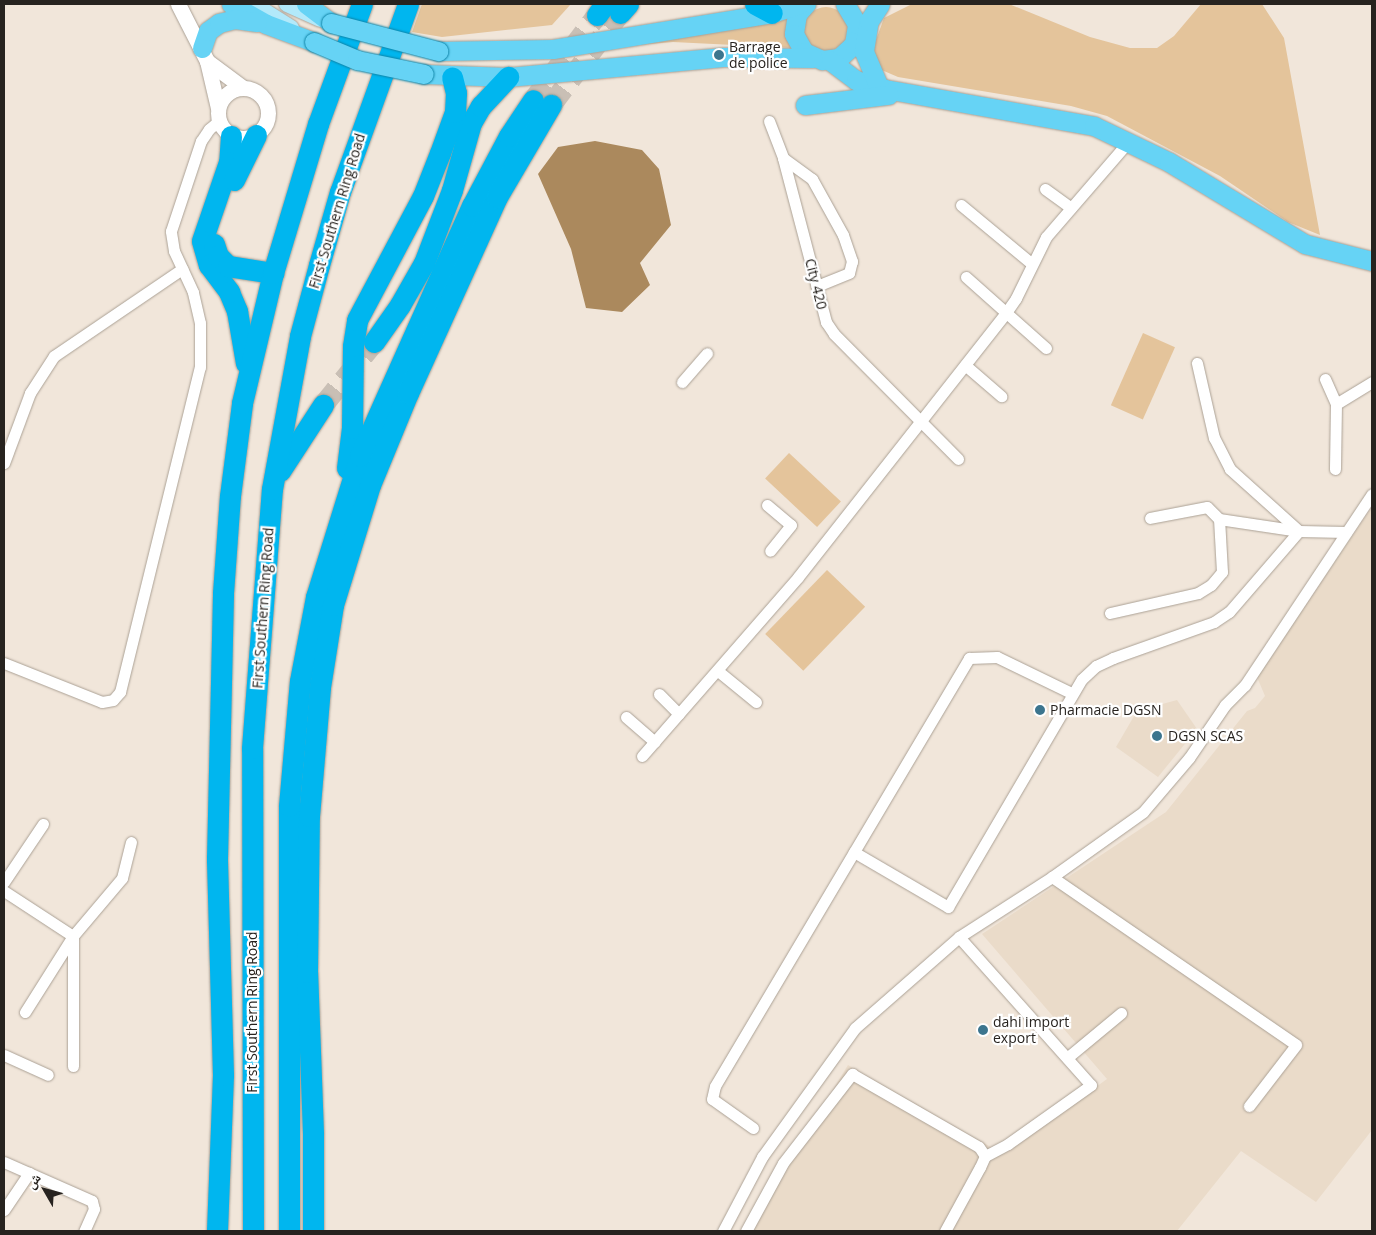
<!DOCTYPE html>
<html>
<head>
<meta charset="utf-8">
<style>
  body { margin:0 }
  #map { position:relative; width:1376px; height:1235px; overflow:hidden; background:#f1e6da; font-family:"Open Sans","Noto Naskh Arabic",sans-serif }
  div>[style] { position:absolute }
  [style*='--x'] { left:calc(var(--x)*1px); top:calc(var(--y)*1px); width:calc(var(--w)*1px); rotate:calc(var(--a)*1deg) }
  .built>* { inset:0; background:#eadbc9 }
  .green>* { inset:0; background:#e4c49b; transform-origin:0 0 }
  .round { border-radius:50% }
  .water>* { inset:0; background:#ab895d }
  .motorway-tunnel>* { height:21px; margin-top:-10.5px; transform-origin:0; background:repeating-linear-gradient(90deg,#c9bfb5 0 21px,transparent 0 32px) }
  .roads { filter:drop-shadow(0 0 1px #aba195) drop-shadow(0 0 1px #aba195) }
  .minor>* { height:11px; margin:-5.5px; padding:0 5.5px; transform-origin:5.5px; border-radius:5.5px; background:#fff }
  .tertiary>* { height:15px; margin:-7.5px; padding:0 7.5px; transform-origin:7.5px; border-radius:7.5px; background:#fff }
  .tertiary>.ring { margin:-7.5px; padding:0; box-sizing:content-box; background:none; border:15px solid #fff; border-radius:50% }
  .secondary>* { height:16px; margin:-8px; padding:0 8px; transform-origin:8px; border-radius:8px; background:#b2e9fa }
  .primary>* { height:19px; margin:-9.5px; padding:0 9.5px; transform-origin:9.5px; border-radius:9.5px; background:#66d3f5 }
  .motorway>* { height:21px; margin:-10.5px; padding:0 10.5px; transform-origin:10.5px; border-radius:10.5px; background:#00b6ef }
  .bridges { filter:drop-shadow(0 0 1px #0e83a6) drop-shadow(0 0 1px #0e83a6) }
  .primary-bridge>* { height:19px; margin:-9.5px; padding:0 9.5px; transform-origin:9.5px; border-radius:9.5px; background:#66d3f5 }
  .dots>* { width:14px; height:14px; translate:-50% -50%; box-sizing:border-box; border:2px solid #fff; border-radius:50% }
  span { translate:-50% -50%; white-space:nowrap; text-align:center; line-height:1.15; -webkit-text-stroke:4.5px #fff; paint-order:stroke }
  .poi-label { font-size:14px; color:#27231f }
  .left { translate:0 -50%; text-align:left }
  .street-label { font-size:14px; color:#27231f }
  .frame { position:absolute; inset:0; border:5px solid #27231f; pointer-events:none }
  .north { position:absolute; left:20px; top:1165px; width:50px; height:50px; -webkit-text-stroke:4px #fff; paint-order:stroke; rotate:308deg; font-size:14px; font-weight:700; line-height:20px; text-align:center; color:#27231f }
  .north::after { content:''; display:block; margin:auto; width:18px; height:22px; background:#27231f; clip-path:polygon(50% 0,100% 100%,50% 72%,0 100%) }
</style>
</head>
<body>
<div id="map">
  <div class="built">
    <div style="clip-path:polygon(1372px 507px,1372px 1130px,1316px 1202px,1241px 1151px,1177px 1231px,747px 1231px,848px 1065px,1003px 1154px,1107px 1079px,982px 934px,1166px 812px,1247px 711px,1255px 708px,1265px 696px,1257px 677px)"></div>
    <div style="clip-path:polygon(1177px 700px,1197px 729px,1158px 777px,1116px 747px,1137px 711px)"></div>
  </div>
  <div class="green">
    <div style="clip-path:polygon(422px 4px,571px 4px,552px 25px,442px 37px,412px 32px)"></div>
    <div style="clip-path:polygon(912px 4px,1009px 4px,1090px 37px,1130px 48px,1157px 48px,1174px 36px,1201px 4px,1262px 4px,1284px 38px,1320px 235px,1288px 222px,1220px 176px,1107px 116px,1071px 106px,898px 77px,877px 68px,873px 48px,884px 18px)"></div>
    <div class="round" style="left:804px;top:7px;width:44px;height:44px"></div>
    <div style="clip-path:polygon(792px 16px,793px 48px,673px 42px,546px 53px)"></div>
    <div style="left:1143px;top:333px;width:35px;height:79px;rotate:24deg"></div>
    <div style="left:789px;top:453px;width:71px;height:35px;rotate:43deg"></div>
    <div style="left:827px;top:570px;width:53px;height:89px;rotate:44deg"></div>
  </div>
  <div class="water">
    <div style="clip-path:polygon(595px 141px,642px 150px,659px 169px,671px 225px,640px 263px,650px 285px,622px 312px,586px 308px,571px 249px,538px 174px,558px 147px)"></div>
  </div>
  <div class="motorway-tunnel">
    <div style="--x:533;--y:100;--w:106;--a:-53"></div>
    <div style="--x:551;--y:105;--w:115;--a:-53.1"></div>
    <div style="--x:323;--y:405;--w:81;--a:-51"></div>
  </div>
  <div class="roads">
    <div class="minor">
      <div style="--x:769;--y:121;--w:40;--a:69"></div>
      <div style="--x:783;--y:158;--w:170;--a:75.3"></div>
      <div style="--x:826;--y:322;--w:14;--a:56"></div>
      <div style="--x:834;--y:334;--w:176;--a:45.2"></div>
      <div style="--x:783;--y:158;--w:36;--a:36"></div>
      <div style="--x:812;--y:179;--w:64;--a:61"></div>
      <div style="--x:843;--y:235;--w:28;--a:71"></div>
      <div style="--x:852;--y:261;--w:12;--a:104"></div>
      <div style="--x:849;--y:273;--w:35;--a:158"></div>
      <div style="--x:1045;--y:189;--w:32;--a:36"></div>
      <div style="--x:961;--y:205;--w:92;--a:39.7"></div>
      <div style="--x:966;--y:277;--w:107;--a:41.6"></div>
      <div style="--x:965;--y:365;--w:48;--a:40.7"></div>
      <div style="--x:1325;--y:379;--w:27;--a:66"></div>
      <div style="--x:1336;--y:404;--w:65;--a:90.9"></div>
      <div style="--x:682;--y:382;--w:38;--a:-49"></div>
      <div style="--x:1336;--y:404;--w:42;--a:-31.4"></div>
      <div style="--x:4;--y:463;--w:75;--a:-69.6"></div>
      <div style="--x:30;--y:393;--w:44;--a:-57"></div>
      <div style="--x:54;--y:356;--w:155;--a:-34.2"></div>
      <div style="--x:767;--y:505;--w:31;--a:40"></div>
      <div style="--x:791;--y:525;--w:33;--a:129"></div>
      <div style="--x:1219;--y:519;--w:81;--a:8.5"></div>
      <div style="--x:1299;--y:531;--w:47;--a:1.2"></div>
      <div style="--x:1110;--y:613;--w:90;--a:-12.8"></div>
      <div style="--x:1198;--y:593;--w:15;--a:-32"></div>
      <div style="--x:1211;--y:585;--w:17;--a:-50"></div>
      <div style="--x:1222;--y:572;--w:53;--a:-93.2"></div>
      <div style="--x:1219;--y:519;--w:17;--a:-135"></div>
      <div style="--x:1207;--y:507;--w:58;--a:169.1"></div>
      <div style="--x:4;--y:663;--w:105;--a:21.7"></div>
      <div style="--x:102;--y:702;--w:11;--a:-10"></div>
      <div style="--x:113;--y:700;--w:11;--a:-49"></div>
      <div style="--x:120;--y:692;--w:335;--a:-76.2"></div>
      <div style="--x:200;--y:367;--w:44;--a:-90"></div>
      <div style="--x:200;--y:323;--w:32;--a:-103"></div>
      <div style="--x:193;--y:292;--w:45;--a:-114.9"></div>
      <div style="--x:174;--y:251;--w:20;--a:-99"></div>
      <div style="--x:171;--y:231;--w:95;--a:-71.6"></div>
      <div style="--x:201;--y:141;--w:14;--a:-56"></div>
      <div style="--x:209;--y:129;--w:13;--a:-39"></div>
      <div style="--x:718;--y:671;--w:49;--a:39.2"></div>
      <div style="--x:659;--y:694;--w:28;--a:45"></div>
      <div style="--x:626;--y:717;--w:38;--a:41"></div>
      <div style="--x:642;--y:756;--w:237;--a:-48.9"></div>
      <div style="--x:798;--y:577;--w:335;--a:-51.8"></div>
      <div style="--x:1005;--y:314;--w:19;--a:-55"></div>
      <div style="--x:1016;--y:298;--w:68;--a:-63.8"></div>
      <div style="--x:1046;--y:237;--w:127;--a:-49.2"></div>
      <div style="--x:854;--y:852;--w:109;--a:30.3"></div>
      <div style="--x:948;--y:907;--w:264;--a:-59.6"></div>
      <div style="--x:1082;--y:679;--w:19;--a:-43"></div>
      <div style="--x:1096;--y:666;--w:19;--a:-25"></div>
      <div style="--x:1113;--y:658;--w:107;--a:-19.6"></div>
      <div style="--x:1214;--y:622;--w:18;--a:-34"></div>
      <div style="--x:1229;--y:612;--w:107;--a:-49.2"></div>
      <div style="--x:1299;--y:531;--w:93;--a:-138.1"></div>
      <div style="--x:1230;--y:469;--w:35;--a:-117"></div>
      <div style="--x:1214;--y:438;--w:77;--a:-102.8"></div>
      <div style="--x:1052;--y:877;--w:296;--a:34.5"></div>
      <div style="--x:1296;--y:1045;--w:77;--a:127.6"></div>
      <div style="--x:4;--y:882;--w:70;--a:-56.1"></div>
      <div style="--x:4;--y:891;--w:82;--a:33.1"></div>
      <div style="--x:73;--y:936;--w:90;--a:122.3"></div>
      <div style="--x:959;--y:937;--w:198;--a:48.3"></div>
      <div style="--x:1091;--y:1085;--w:102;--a:144.6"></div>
      <div style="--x:1008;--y:1144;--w:26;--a:152"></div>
      <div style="--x:4;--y:1055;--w:48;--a:24.4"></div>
      <div style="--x:1068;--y:1057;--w:69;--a:-39.7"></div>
      <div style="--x:73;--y:1066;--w:130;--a:-90"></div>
      <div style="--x:73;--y:936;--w:76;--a:-49.8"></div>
      <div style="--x:122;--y:878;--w:37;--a:-76"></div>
      <div style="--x:753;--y:1128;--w:50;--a:-144.7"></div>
      <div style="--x:712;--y:1099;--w:13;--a:-77"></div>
      <div style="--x:715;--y:1086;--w:498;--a:-59.3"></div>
      <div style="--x:969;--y:658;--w:28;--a:-2"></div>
      <div style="--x:997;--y:657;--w:82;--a:25.9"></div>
      <div style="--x:4;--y:1162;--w:96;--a:23.9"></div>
      <div style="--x:92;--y:1201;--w:8;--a:76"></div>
      <div style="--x:94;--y:1209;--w:24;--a:114"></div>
      <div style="--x:4;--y:1210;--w:45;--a:-56"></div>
      <div style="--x:723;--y:1231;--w:84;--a:-62.2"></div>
      <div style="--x:762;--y:1157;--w:159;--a:-54.2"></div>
      <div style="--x:855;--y:1028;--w:138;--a:-41.2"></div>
      <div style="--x:959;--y:937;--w:111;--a:-32.8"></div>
      <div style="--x:1052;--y:877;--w:112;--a:-35.5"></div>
      <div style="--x:1143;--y:812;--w:71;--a:-49.6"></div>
      <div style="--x:1189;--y:758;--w:64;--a:-55.8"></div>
      <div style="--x:1225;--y:705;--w:28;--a:-45"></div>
      <div style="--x:1245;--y:685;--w:229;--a:-56.4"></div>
      <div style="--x:746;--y:1231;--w:77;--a:-61.4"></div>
      <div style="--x:783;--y:1163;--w:113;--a:-52.2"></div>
      <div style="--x:852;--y:1074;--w:146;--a:29.9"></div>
      <div style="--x:979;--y:1147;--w:11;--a:56"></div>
      <div style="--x:985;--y:1156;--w:12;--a:114"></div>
      <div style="--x:980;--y:1167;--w:73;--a:118.7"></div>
    </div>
    <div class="tertiary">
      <div style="--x:178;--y:4;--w:64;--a:63"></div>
      <div style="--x:207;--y:61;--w:48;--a:76.8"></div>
      <div style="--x:207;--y:61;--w:44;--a:36.6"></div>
      <div class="ring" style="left:218px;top:88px;width:35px;height:35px"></div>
    </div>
    <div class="secondary">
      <div style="--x:253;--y:4;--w:45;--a:32.3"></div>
      <div style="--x:287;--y:4;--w:36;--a:24"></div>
    </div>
    <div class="primary">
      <div style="--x:231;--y:4;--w:40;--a:29.7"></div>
      <div style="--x:266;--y:24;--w:51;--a:20.6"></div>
      <div style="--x:306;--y:4;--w:31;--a:37"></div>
      <div style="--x:806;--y:4;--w:13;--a:132"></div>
      <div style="--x:797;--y:14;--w:20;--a:99"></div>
      <div style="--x:794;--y:34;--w:21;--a:61"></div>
      <div style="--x:804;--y:52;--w:20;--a:24"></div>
      <div style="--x:822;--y:60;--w:17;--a:-7"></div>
      <div style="--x:839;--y:58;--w:21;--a:-43"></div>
      <div style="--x:854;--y:44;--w:20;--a:-81"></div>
      <div style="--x:857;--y:24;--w:23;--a:-121"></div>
      <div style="--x:202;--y:48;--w:18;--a:-71"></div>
      <div style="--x:208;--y:31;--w:14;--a:-36"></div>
      <div style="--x:219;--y:23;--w:16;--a:-14"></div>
      <div style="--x:235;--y:19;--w:22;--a:8"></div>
      <div style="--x:438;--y:51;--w:115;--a:-1"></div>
      <div style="--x:553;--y:49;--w:222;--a:-9.3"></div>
      <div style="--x:772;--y:13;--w:28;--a:-18"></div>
      <div style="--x:829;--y:60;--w:34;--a:37"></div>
      <div style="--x:856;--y:80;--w:30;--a:17"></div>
      <div style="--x:885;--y:89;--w:212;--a:10"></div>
      <div style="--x:1094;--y:126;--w:83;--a:25.6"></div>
      <div style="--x:1169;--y:162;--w:159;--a:31.1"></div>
      <div style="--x:1305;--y:244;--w:69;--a:14.2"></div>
      <div style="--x:424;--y:74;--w:84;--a:2"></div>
      <div style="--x:508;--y:77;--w:216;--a:-5.3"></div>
      <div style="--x:723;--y:57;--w:90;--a:0.6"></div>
      <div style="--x:879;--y:87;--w:39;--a:-113"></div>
      <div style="--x:864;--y:51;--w:30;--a:-81"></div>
      <div style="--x:869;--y:21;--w:20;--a:-57"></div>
      <div style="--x:805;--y:105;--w:84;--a:-6.9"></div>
    </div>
    <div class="motorway">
      <div style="--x:755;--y:4;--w:19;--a:28"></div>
      <div style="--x:620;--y:13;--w:12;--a:-48"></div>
      <div style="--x:597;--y:15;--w:14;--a:-54"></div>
      <div style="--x:231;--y:136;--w:26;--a:94"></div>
      <div style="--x:229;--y:162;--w:83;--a:108.9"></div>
      <div style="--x:202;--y:241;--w:25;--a:74"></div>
      <div style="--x:209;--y:265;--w:34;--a:53"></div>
      <div style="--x:229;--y:292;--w:21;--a:67"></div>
      <div style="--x:237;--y:311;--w:53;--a:80.2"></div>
      <div style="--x:234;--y:180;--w:50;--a:-63.9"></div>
      <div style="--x:214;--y:244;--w:13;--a:72"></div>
      <div style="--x:218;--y:256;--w:14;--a:45"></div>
      <div style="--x:228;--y:266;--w:46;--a:8.8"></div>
      <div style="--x:374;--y:342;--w:45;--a:-54.9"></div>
      <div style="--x:400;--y:305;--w:48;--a:-60.3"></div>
      <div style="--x:424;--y:263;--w:78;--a:-69"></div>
      <div style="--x:452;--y:190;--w:70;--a:-74.2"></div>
      <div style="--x:471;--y:123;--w:20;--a:-60"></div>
      <div style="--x:481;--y:106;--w:40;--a:-47"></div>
      <div style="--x:347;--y:468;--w:40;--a:-82.9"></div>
      <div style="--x:352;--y:428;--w:82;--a:-89.3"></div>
      <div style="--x:353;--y:346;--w:26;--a:-81"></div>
      <div style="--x:357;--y:320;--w:140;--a:-62"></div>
      <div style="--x:423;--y:196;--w:46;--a:-68.4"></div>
      <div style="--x:440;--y:153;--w:44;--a:-69.9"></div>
      <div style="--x:455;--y:112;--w:19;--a:-87"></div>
      <div style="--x:456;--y:93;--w:16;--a:-104"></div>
      <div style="--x:280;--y:471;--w:79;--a:-56.9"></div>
      <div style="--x:217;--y:1231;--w:156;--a:-87.8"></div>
      <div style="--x:223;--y:1075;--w:216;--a:-91.6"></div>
      <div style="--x:217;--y:859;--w:266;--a:-88.7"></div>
      <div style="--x:223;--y:593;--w:97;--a:-85.9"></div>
      <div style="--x:230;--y:496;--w:94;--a:-82.6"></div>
      <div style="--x:242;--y:403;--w:134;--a:-76.6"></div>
      <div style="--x:273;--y:273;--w:156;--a:-73.2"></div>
      <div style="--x:318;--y:124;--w:128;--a:-69.9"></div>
      <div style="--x:253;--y:1231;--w:483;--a:-90.1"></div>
      <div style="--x:252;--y:748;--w:260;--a:-85.6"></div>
      <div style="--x:272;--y:489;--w:156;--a:-79.6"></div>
      <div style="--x:300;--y:336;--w:73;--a:-75"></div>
      <div style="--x:319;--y:265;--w:76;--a:-74"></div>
      <div style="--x:340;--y:192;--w:200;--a:-70.1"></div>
      <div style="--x:289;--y:1231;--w:425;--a:-90"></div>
      <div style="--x:289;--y:806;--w:125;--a:-85"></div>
      <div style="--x:300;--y:681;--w:86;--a:-79.2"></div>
      <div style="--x:316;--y:597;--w:148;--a:-72.7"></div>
      <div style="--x:360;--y:456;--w:274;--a:-65.9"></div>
      <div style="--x:472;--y:206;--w:79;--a:-62.1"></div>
      <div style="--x:509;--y:136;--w:43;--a:-56.3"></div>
      <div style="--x:313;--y:1231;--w:98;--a:-90"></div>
      <div style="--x:313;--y:1133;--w:161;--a:-92.1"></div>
      <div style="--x:307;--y:972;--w:156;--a:-89.3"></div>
      <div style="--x:309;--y:816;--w:129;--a:-85.1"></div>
      <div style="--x:320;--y:687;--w:83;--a:-81"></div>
      <div style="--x:333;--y:605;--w:126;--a:-72.9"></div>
      <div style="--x:370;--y:485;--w:100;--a:-67.6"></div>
      <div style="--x:408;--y:393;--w:215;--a:-65.6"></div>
      <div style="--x:497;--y:197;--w:107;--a:-59.6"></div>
    </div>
  </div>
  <div class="bridges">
    <div class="primary-bridge">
      <div style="--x:331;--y:23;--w:111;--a:14.7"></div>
      <div style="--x:314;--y:42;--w:47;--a:22.7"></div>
      <div style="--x:357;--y:60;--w:68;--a:11.8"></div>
    </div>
  </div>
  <div class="dots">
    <div style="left:719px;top:55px;background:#3c758e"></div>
    <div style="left:1040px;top:710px;background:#3c758e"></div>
    <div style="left:1157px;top:736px;background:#3c758e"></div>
    <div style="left:983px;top:1030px;background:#3c758e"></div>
  </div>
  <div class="poi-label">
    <span class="left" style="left:729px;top:55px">Barrage<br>de police</span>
    <span class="left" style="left:1050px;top:710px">Pharmacie DGSN</span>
    <span class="left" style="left:1168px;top:736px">DGSN SCAS</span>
    <span class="left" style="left:993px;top:1030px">dahi import<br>export</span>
  </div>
  <div class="street-label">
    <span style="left:337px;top:211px;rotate:-73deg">First Southern Ring Road</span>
    <span style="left:816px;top:284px;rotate:76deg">City 420</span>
    <span style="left:263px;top:608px;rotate:-86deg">First Southern Ring Road</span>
    <span style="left:252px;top:1012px;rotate:-90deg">First Southern Ring Road</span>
  </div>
  <div class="frame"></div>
  <div class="north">ش</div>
</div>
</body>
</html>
